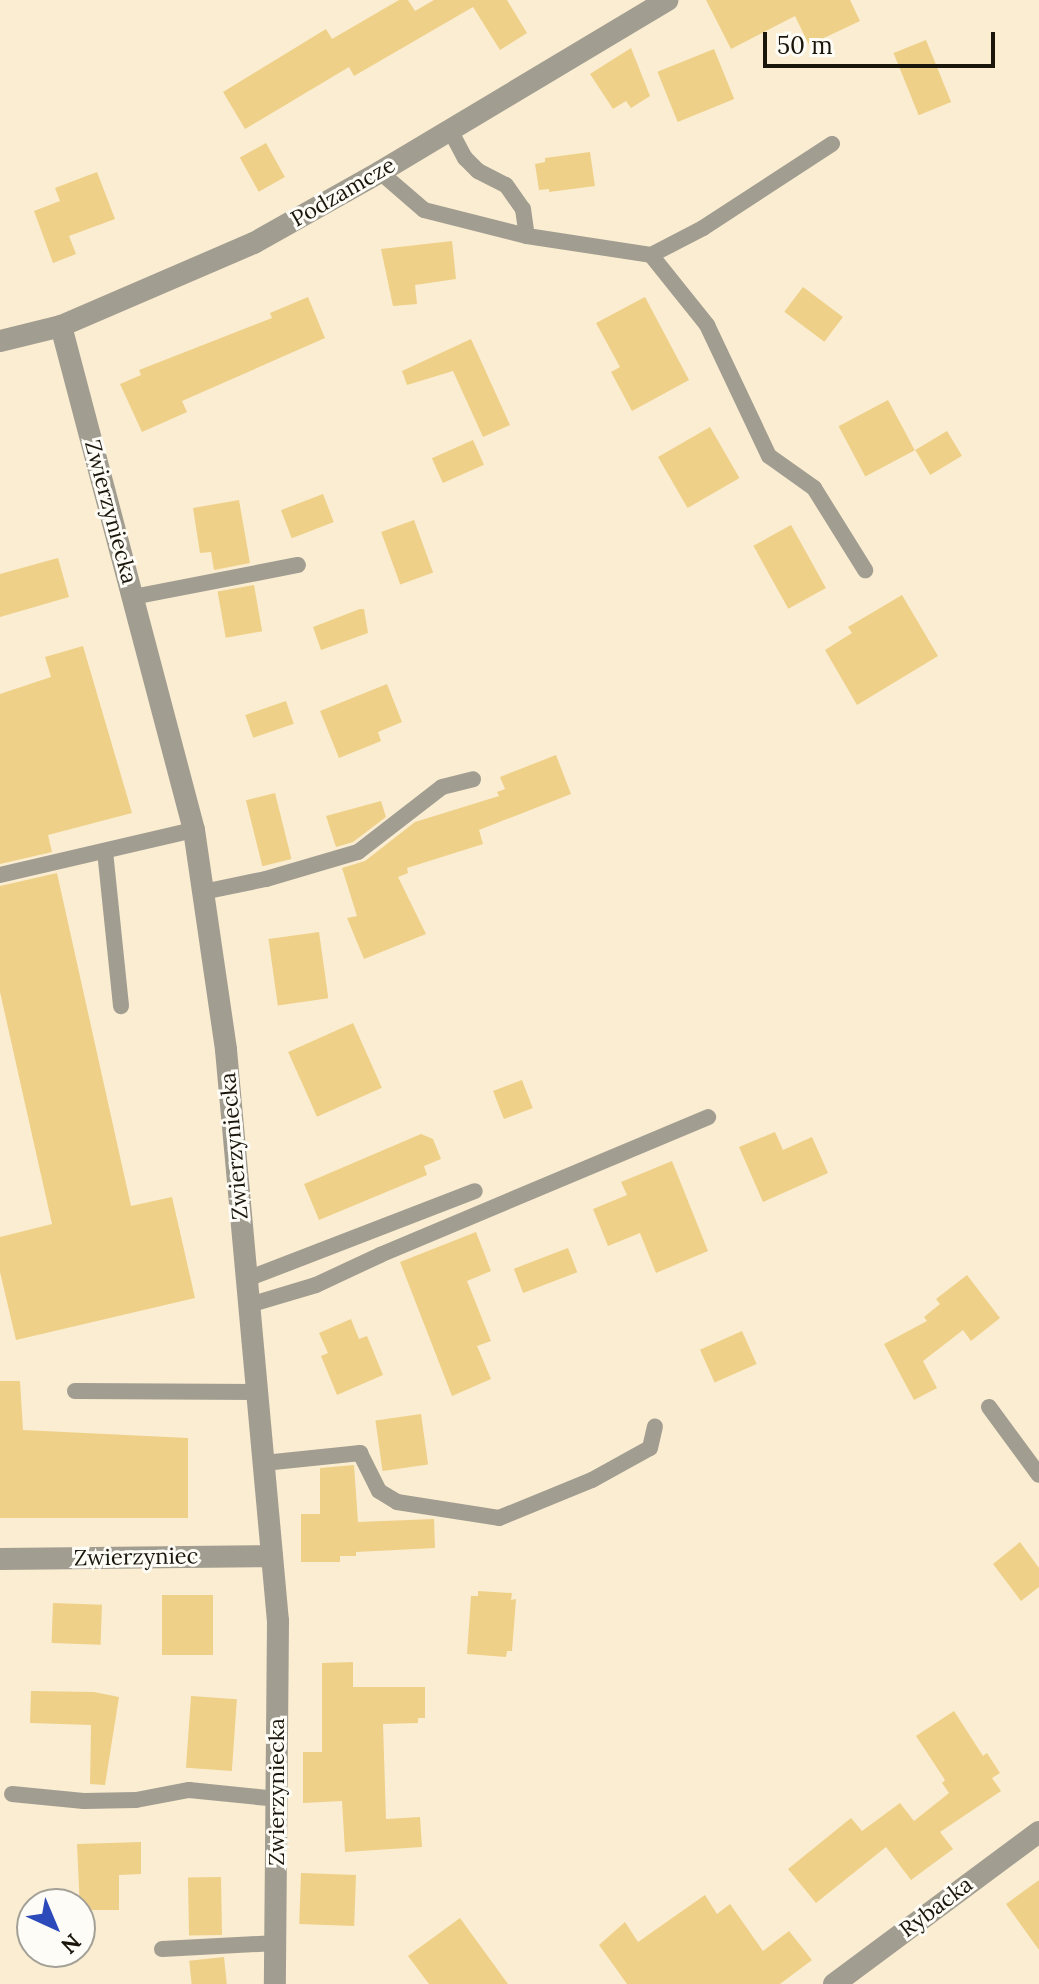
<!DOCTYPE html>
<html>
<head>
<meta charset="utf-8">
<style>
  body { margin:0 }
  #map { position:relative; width:1039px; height:1984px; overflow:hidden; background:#faedd1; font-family:Lora,serif }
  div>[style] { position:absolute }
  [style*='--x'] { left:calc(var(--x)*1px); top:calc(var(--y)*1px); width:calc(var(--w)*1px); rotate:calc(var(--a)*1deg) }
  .building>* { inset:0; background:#efd088; transform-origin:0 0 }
  .service>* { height:16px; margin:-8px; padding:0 8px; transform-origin:8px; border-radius:8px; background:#a29d91 }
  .minor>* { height:22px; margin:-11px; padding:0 11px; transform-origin:11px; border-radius:11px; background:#a29d91 }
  span { translate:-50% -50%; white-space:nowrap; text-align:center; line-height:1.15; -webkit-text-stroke:6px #fefcf6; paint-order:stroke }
  .street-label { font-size:22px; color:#1a160c }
  .north { position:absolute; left:16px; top:1888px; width:80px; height:80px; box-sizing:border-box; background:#fefcf6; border:2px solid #a3a098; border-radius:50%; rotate:136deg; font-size:22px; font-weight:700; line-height:32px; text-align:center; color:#1a160c }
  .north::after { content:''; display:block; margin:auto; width:28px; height:36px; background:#2c4aba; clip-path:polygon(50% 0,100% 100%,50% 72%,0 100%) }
  .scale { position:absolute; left:763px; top:32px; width:232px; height:36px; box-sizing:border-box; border:4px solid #1a160c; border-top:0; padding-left:10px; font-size:24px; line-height:28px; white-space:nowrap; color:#1a160c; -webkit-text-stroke:6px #fefcf6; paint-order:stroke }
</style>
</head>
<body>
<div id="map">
  <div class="building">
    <div style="clip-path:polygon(399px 0,408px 0,415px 11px,434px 0,507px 0,527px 33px,500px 50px,473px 7px,354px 76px,349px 67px,245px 129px,223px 92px,326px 29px,332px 39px)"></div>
    <div style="clip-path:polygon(706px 0,850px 0,860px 21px,809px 45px,795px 16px,731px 49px)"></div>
    <div style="left:926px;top:40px;width:67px;height:35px;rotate:68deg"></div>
    <div style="clip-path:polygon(631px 48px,650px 96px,631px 108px,626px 101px,613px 109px,590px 74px)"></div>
    <div style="left:714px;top:49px;width:54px;height:61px;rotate:68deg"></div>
    <div style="left:266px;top:143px;width:39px;height:30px;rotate:61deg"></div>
    <div style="clip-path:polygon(590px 152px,595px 186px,549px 192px,549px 189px,539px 190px,535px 164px,545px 162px,545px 158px)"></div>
    <div style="clip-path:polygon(97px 172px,115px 219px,69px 236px,76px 254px,53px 263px,34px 211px,60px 201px,55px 188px)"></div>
    <div style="clip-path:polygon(452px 241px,456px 279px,415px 285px,417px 304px,393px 306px,381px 249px)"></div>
    <div style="left:803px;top:287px;width:50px;height:31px;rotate:37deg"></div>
    <div style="clip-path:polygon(308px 297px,325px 338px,182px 401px,187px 412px,142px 432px,120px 384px,141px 375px,139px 370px,272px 318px,270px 313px)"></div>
    <div style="clip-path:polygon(645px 297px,689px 380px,632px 411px,611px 372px,620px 367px,596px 323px)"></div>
    <div style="clip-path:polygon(471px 339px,510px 425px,483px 437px,453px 371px,407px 385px,402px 371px)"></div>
    <div style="left:888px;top:400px;width:57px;height:56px;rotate:62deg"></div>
    <div style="left:710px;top:427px;width:59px;height:60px;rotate:60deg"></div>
    <div style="left:947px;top:431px;width:29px;height:37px;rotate:59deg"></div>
    <div style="left:473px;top:440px;width:27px;height:45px;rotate:66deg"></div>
    <div style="left:323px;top:494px;width:30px;height:45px;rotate:69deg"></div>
    <div style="clip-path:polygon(239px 500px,250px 563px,214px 570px,211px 552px,200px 553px,193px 508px)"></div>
    <div style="left:414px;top:520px;width:56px;height:35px;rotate:70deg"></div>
    <div style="left:791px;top:525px;width:72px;height:43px;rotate:61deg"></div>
    <div style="clip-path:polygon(58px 558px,69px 597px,0 617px,0 574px)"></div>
    <div style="left:254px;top:585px;width:47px;height:37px;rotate:80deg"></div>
    <div style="clip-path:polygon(902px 595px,938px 656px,857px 705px,825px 650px,852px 633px,848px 627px)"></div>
    <div style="clip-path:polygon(360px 609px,364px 609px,368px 633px,321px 650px,313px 627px)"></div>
    <div style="clip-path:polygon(83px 646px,132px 813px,48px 835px,52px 852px,0 864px,0 694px,51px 677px,45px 657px)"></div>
    <div style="clip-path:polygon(387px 684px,402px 722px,378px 732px,381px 741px,339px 758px,320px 711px)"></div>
    <div style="left:286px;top:701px;width:24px;height:43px;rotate:71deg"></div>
    <div style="clip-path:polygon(556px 755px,571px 794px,479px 830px,483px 844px,407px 868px,408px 873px,398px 877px,426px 934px,364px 959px,347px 918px,357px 916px,342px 868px,365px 861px,415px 822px,499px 796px,497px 792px,505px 789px,500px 777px)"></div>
    <div style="left:275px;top:793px;width:68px;height:30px;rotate:76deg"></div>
    <div style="clip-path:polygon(381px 801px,386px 817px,353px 842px,336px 847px,326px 816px)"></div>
    <div style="clip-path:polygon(57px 873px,131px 1206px,172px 1197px,195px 1298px,16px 1340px,0 1272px,0 1237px,52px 1224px,0 992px,0 886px)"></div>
    <div style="left:319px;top:932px;width:67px;height:51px;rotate:82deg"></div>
    <div style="left:353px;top:1023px;width:71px;height:71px;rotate:66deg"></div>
    <div style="left:522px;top:1080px;width:30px;height:31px;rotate:69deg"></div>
    <div style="clip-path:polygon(775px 1132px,783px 1150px,812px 1137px,828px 1173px,763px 1202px,739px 1147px)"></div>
    <div style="clip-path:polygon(421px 1134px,433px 1139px,441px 1159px,424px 1166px,427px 1175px,319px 1220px,304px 1184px)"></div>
    <div style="clip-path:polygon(672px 1161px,708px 1251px,656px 1273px,640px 1233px,608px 1246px,593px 1209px,627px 1195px,621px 1182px)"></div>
    <div style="clip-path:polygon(476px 1232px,491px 1271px,467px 1281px,491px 1341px,477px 1346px,491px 1379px,452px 1396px,400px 1262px)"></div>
    <div style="left:568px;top:1248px;width:26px;height:58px;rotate:69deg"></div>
    <div style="clip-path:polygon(967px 1275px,1000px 1318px,971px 1341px,963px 1330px,923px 1361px,937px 1388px,914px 1400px,884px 1344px,927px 1321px,924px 1317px,940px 1304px,936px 1299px)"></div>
    <div style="clip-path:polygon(351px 1319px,359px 1339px,367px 1336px,383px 1375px,337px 1395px,321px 1356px,328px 1353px,319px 1333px)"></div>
    <div style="left:742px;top:1331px;width:36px;height:46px;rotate:66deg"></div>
    <div style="clip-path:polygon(0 1381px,20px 1381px,23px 1430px,188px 1438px,188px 1518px,0 1518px)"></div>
    <div style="left:421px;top:1414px;width:51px;height:46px;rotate:82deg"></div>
    <div style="clip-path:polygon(354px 1465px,358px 1522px,434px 1519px,435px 1548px,356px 1552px,356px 1556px,340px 1556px,340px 1562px,301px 1562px,301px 1514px,320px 1514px,320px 1468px)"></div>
    <div style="clip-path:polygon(1020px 1542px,1039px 1568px,1039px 1587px,1021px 1601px,993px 1564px)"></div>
    <div style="clip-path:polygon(478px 1591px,512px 1593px,511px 1600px,516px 1599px,512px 1651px,507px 1651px,506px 1657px,467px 1654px,471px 1596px,478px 1596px)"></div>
    <div style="left:162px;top:1595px;width:51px;height:60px"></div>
    <div style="left:53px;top:1603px;width:49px;height:40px;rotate:2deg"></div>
    <div style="clip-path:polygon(353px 1662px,353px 1687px,425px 1687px,425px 1718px,418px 1718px,418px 1723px,383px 1724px,386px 1819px,420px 1817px,422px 1847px,345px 1852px,342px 1801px,303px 1803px,303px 1752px,322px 1752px,322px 1663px)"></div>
    <div style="clip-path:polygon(31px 1691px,94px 1692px,119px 1697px,105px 1785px,90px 1784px,91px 1725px,30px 1723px)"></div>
    <div style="left:191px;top:1696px;width:46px;height:72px;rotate:4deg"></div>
    <div style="clip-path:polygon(954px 1711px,983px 1756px,987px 1753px,1000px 1773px,992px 1778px,1001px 1791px,940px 1832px,953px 1849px,911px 1880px,886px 1847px,816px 1903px,788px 1869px,851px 1818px,862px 1831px,900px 1803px,914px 1821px,949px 1793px,942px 1783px,945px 1780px,916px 1736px)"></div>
    <div style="clip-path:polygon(141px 1842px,141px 1874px,119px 1875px,119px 1910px,80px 1910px,77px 1844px)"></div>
    <div style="left:301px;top:1873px;width:55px;height:51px;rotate:2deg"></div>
    <div style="left:221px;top:1877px;width:58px;height:33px;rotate:89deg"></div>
    <div style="clip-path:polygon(1039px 1880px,1039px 1950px,1006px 1904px)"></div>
    <div style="clip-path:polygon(705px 1895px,717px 1914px,730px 1904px,763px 1951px,789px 1931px,812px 1960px,780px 1984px,627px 1984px,599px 1945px,625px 1922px,638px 1942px)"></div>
    <div style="clip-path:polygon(460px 1918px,508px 1984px,429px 1984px,408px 1956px)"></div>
    <div style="left:224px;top:1957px;width:27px;height:35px;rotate:84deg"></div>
  </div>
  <div class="service">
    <div style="--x:450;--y:130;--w:32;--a:62"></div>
    <div style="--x:465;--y:158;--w:18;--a:45"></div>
    <div style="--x:478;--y:171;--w:31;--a:27"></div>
    <div style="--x:506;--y:185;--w:29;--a:55"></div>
    <div style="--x:523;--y:209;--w:27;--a:82"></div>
    <div style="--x:380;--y:172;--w:58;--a:40.8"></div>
    <div style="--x:424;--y:210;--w:106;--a:14.2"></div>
    <div style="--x:527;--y:236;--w:125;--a:8.7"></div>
    <div style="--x:651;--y:255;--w:90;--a:51.3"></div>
    <div style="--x:707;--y:325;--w:145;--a:64.7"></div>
    <div style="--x:769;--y:456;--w:55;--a:35.4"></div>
    <div style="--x:814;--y:488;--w:97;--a:58.1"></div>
    <div style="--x:651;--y:255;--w:59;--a:-27.4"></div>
    <div style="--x:703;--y:228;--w:154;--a:-33.1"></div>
    <div style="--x:133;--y:597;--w:168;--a:-11"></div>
    <div style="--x:105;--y:851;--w:156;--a:84.1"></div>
    <div style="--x:0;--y:875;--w:199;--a:-13.1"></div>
    <div style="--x:203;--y:892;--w:64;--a:-11.7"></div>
    <div style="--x:266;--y:879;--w:96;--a:-16.4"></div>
    <div style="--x:358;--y:852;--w:106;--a:-37.7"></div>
    <div style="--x:442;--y:787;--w:32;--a:-14"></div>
    <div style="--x:247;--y:1279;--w:244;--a:-21.1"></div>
    <div style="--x:249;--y:1305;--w:70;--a:-16.6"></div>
    <div style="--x:316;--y:1285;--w:71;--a:-25.1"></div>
    <div style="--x:380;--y:1255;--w:356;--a:-22.8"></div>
    <div style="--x:75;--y:1391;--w:182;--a:0.3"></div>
    <div style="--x:989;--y:1407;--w:84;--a:53.7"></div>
    <div style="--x:264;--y:1463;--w:97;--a:-5.9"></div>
    <div style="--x:360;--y:1453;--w:42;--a:63.4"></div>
    <div style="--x:379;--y:1491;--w:21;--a:31"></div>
    <div style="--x:397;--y:1502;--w:103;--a:8.9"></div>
    <div style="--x:499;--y:1518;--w:100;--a:-22.2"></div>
    <div style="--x:592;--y:1480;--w:66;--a:-28.9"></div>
    <div style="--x:650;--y:1448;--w:22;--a:-77"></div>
    <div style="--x:12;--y:1794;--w:72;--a:5.6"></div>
    <div style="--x:84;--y:1801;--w:52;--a:-1.1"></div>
    <div style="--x:136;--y:1800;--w:54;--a:-10.7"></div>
    <div style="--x:189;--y:1790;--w:88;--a:5.8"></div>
    <div style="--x:162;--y:1949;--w:114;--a:-3"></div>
  </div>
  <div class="minor">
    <div style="--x:61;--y:326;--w:521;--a:75.22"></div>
    <div style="--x:194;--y:830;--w:222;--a:81.7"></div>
    <div style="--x:226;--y:1050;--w:573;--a:84.8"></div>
    <div style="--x:278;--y:1621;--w:363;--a:90.5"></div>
    <div style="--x:0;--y:341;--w:63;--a:-13.8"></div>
    <div style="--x:61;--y:326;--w:210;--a:-23.3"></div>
    <div style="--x:254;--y:243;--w:145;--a:-29.4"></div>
    <div style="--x:380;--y:172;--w:335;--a:-30.9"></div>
    <div style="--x:0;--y:1559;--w:272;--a:-0.6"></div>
    <div style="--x:834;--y:1984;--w:255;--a:-36.6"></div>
  </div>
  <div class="street-label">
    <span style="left:343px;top:192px;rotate:-30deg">Podzamcze</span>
    <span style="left:111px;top:512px;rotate:75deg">Zwierzyniecka</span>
    <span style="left:234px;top:1146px;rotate:-95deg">Zwierzyniecka</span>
    <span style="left:136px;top:1557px;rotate:-1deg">Zwierzyniec</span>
    <span style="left:277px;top:1792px;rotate:-90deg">Zwierzyniecka</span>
    <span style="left:936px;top:1907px;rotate:-37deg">Rybacka</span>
  </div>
  <div class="north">N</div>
  <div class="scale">50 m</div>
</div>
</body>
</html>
